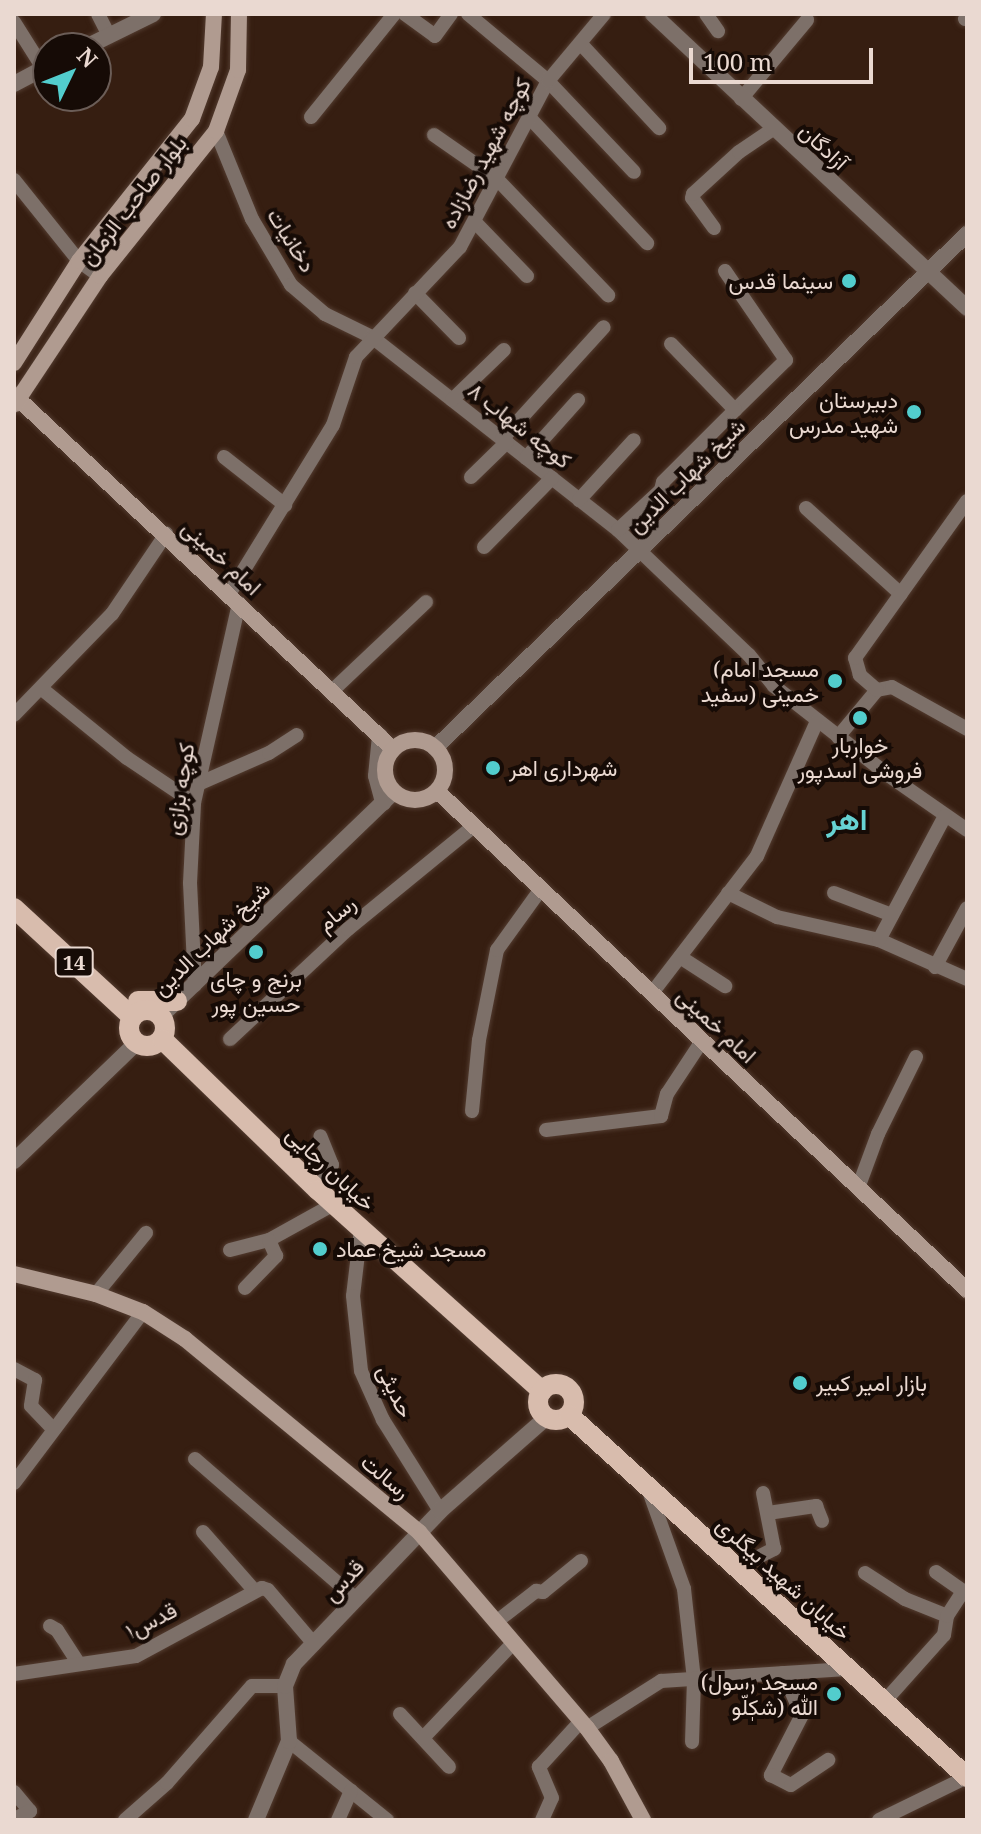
<!DOCTYPE html>
<html>
<head>
<meta charset="utf-8">
<style>
  body { margin:0 }
  #map { position:relative; width:981px; height:1834px; overflow:hidden; background:#361e11; font-family:"Noto Serif",Vazirmatn,serif }
  div>[style] { position:absolute }
  [style*='--x'] { left:calc(var(--x)*1px); top:calc(var(--y)*1px); width:calc(var(--w)*1px); rotate:calc(var(--a)*1deg) }
  .roads { filter:drop-shadow(0 0 2px #533c30) drop-shadow(0 0 2px #533c30) }
  .minor>* { height:14px; margin:-7px; padding:0 7px; transform-origin:7px; border-radius:7px; background:#7d7069 }
  .tertiary>* { height:16px; margin:-8px; padding:0 8px; transform-origin:8px; border-radius:8px; background:#7d7069 }
  .secondary>* { height:16px; margin:-8px; padding:0 8px; transform-origin:8px; border-radius:8px; background:#b09b90 }
  .secondary>.ring { margin:-8px; padding:0; box-sizing:content-box; background:none; border:16px solid #b09b90; border-radius:50% }
  .primary>* { height:20px; margin:-10px; padding:0 10px; transform-origin:10px; border-radius:10px; background:#d8bcad }
  .primary>.ring { margin:-10px; padding:0; box-sizing:content-box; background:none; border:20px solid #d8bcad; border-radius:50% }
  .dots>* { width:22px; height:22px; translate:-50% -50%; box-sizing:border-box; border:4px solid #160b06; border-radius:50% }
  span { translate:-50% -50%; white-space:nowrap; text-align:center; line-height:1.15; -webkit-text-stroke:8px #160b06; paint-order:stroke }
  .shield-label span { padding:2px 6px; background:#160b06; border:2px solid; border-radius:6px; -webkit-text-stroke-width:0 }
  .shield-label { font-size:20px; color:#ead9d1; font-weight:700 }
  .street-label { font-size:22px; color:#ead9d1 }
  .poi-label { font-size:22px; color:#ead9d1 }
  .right { translate:-100% -50%; text-align:right }
  .left { translate:0 -50%; text-align:left }
  .district-label { font-size:30px; color:#67d3d3; font-weight:700 }
  .frame { position:absolute; inset:0; border:16px solid #ead9d1; pointer-events:none }
  .north { position:absolute; left:32px; top:32px; width:80px; height:80px; box-sizing:border-box; background:#160b06; border:2px solid #6b5d57; border-radius:50%; rotate:47deg; font-size:22px; font-weight:700; line-height:32px; text-align:center; color:#ead9d1 }
  .north::after { content:''; display:block; margin:auto; width:28px; height:36px; background:#52cdcd; clip-path:polygon(50% 0,100% 100%,50% 72%,0 100%) }
  .scale { position:absolute; left:689px; top:48px; width:184px; height:36px; box-sizing:border-box; border:4px solid #ead9d1; border-top:0; padding-left:10px; font-size:24px; line-height:28px; white-space:nowrap; color:#ead9d1; -webkit-text-stroke:6px #160b06; paint-order:stroke }
</style>
</head>
<body>
<div id="map">
  <div class="roads">
    <div class="minor">
      <div style="--x:98;--y:14;--w:25;--a:63"></div>
      <div style="--x:405;--y:14;--w:37;--a:36"></div>
      <div style="--x:435;--y:36;--w:27;--a:-54"></div>
      <div style="--x:468;--y:14;--w:104;--a:39.9"></div>
      <div style="--x:548;--y:81;--w:125;--a:46.6"></div>
      <div style="--x:706;--y:14;--w:21;--a:55"></div>
      <div style="--x:965;--y:19;--w:4;--a:-56"></div>
      <div style="--x:14;--y:22;--w:54;--a:57.8"></div>
      <div style="--x:581;--y:44;--w:115;--a:47.1"></div>
      <div style="--x:741;--y:99;--w:103;--a:-50.1"></div>
      <div style="--x:311;--y:117;--w:132;--a:-51.1"></div>
      <div style="--x:529;--y:117;--w:173;--a:46.9"></div>
      <div style="--x:216;--y:131;--w:95;--a:67.8"></div>
      <div style="--x:252;--y:219;--w:77;--a:59.4"></div>
      <div style="--x:291;--y:285;--w:45;--a:40.5"></div>
      <div style="--x:325;--y:314;--w:52;--a:26.1"></div>
      <div style="--x:372;--y:337;--w:313;--a:38.1"></div>
      <div style="--x:618;--y:530;--w:181;--a:43.7"></div>
      <div style="--x:749;--y:655;--w:40;--a:51"></div>
      <div style="--x:774;--y:686;--w:145;--a:38"></div>
      <div style="--x:888;--y:775;--w:96;--a:34.8"></div>
      <div style="--x:434;--y:135;--w:77;--a:34.9"></div>
      <div style="--x:497;--y:179;--w:161;--a:46.3"></div>
      <div style="--x:14;--y:180;--w:104;--a:51.3"></div>
      <div style="--x:79;--y:261;--w:26;--a:36"></div>
      <div style="--x:475;--y:222;--w:75;--a:46.1"></div>
      <div style="--x:714;--y:228;--w:37;--a:-126"></div>
      <div style="--x:692;--y:198;--w:4;--a:-76"></div>
      <div style="--x:693;--y:194;--w:62;--a:-42.4"></div>
      <div style="--x:739;--y:152;--w:41;--a:-34.1"></div>
      <div style="--x:725;--y:271;--w:108;--a:55.6"></div>
      <div style="--x:786;--y:360;--w:71;--a:135.6"></div>
      <div style="--x:415;--y:293;--w:63;--a:45.6"></div>
      <div style="--x:452;--y:400;--w:72;--a:-43.9"></div>
      <div style="--x:502;--y:439;--w:151;--a:-47.7"></div>
      <div style="--x:224;--y:457;--w:78;--a:38.2"></div>
      <div style="--x:526;--y:458;--w:78;--a:-48.1"></div>
      <div style="--x:471;--y:477;--w:50;--a:-44.2"></div>
      <div style="--x:579;--y:500;--w:81;--a:-47.5"></div>
      <div style="--x:806;--y:508;--w:128;--a:42.2"></div>
      <div style="--x:618;--y:530;--w:59;--a:-42.9"></div>
      <div style="--x:661;--y:490;--w:8;--a:-76"></div>
      <div style="--x:663;--y:482;--w:102;--a:-45"></div>
      <div style="--x:735;--y:410;--w:92;--a:-134.1"></div>
      <div style="--x:484;--y:547;--w:97;--a:-45.4"></div>
      <div style="--x:229;--y:594;--w:198;--a:-58.4"></div>
      <div style="--x:333;--y:425;--w:72;--a:-71.3"></div>
      <div style="--x:356;--y:357;--w:151;--a:-46.6"></div>
      <div style="--x:460;--y:247;--w:188;--a:-62.1"></div>
      <div style="--x:548;--y:81;--w:87;--a:-50.1"></div>
      <div style="--x:42;--y:689;--w:109;--a:39.1"></div>
      <div style="--x:127;--y:758;--w:81;--a:33.9"></div>
      <div style="--x:333;--y:690;--w:128;--a:-43.4"></div>
      <div style="--x:877;--y:690;--w:15;--a:-11"></div>
      <div style="--x:892;--y:687;--w:86;--a:29.2"></div>
      <div style="--x:14;--y:715;--w:141;--a:-45.9"></div>
      <div style="--x:112;--y:614;--w:97;--a:-56"></div>
      <div style="--x:838;--y:737;--w:61;--a:-50.3"></div>
      <div style="--x:877;--y:690;--w:23;--a:-139"></div>
      <div style="--x:860;--y:675;--w:18;--a:-106"></div>
      <div style="--x:855;--y:658;--w:193;--a:-54.5"></div>
      <div style="--x:198;--y:784;--w:77;--a:-23.6"></div>
      <div style="--x:269;--y:753;--w:33;--a:-33"></div>
      <div style="--x:728;--y:893;--w:55;--a:26.1"></div>
      <div style="--x:777;--y:917;--w:105;--a:12.7"></div>
      <div style="--x:879;--y:940;--w:96;--a:23.9"></div>
      <div style="--x:834;--y:893;--w:62;--a:20.8"></div>
      <div style="--x:879;--y:940;--w:140;--a:-62"></div>
      <div style="--x:680;--y:957;--w:54;--a:32.8"></div>
      <div style="--x:935;--y:967;--w:67;--a:-61.5"></div>
      <div style="--x:195;--y:985;--w:102;--a:-92.8"></div>
      <div style="--x:190;--y:883;--w:80;--a:-87.1"></div>
      <div style="--x:194;--y:803;--w:205;--a:-77.3"></div>
      <div style="--x:652;--y:993;--w:173;--a:-52.5"></div>
      <div style="--x:757;--y:856;--w:148;--a:-66"></div>
      <div style="--x:230;--y:1039;--w:161;--a:-43"></div>
      <div style="--x:348;--y:929;--w:163;--a:-39.3"></div>
      <div style="--x:472;--y:1111;--w:71;--a:-84.4"></div>
      <div style="--x:479;--y:1040;--w:92;--a:-78.7"></div>
      <div style="--x:497;--y:950;--w:75;--a:-54.2"></div>
      <div style="--x:546;--y:1130;--w:116;--a:-6.9"></div>
      <div style="--x:661;--y:1116;--w:23;--a:-75"></div>
      <div style="--x:667;--y:1094;--w:64;--a:-56.6"></div>
      <div style="--x:858;--y:1188;--w:58;--a:-69.7"></div>
      <div style="--x:878;--y:1134;--w:86;--a:-63.7"></div>
      <div style="--x:318;--y:1190;--w:29;--a:-61"></div>
      <div style="--x:332;--y:1165;--w:31;--a:-112"></div>
      <div style="--x:361;--y:1229;--w:67;--a:96.8"></div>
      <div style="--x:353;--y:1296;--w:75;--a:83.9"></div>
      <div style="--x:361;--y:1371;--w:54;--a:65.8"></div>
      <div style="--x:383;--y:1420;--w:107;--a:57.9"></div>
      <div style="--x:230;--y:1250;--w:40;--a:-14.4"></div>
      <div style="--x:269;--y:1240;--w:74;--a:-29"></div>
      <div style="--x:245;--y:1288;--w:45;--a:-45.9"></div>
      <div style="--x:276;--y:1256;--w:17;--a:-114"></div>
      <div style="--x:96;--y:1294;--w:79;--a:-50.7"></div>
      <div style="--x:14;--y:1369;--w:24;--a:28"></div>
      <div style="--x:35;--y:1380;--w:26;--a:99"></div>
      <div style="--x:31;--y:1406;--w:32;--a:46"></div>
      <div style="--x:195;--y:1459;--w:213;--a:41"></div>
      <div style="--x:14;--y:1483;--w:214;--a:-53"></div>
      <div style="--x:649;--y:1491;--w:104;--a:70.3"></div>
      <div style="--x:684;--y:1589;--w:91;--a:83.7"></div>
      <div style="--x:694;--y:1679;--w:63;--a:91.8"></div>
      <div style="--x:768;--y:1513;--w:49;--a:-8.3"></div>
      <div style="--x:816;--y:1506;--w:16;--a:68"></div>
      <div style="--x:203;--y:1532;--w:77;--a:48.7"></div>
      <div style="--x:737;--y:1568;--w:42;--a:-27.2"></div>
      <div style="--x:774;--y:1549;--w:57;--a:-101.1"></div>
      <div style="--x:865;--y:1573;--w:48;--a:33"></div>
      <div style="--x:905;--y:1599;--w:45;--a:22"></div>
      <div style="--x:496;--y:1622;--w:51;--a:-37.8"></div>
      <div style="--x:536;--y:1591;--w:7;--a:8"></div>
      <div style="--x:543;--y:1592;--w:49;--a:-39.2"></div>
      <div style="--x:50;--y:1626;--w:8;--a:30"></div>
      <div style="--x:57;--y:1630;--w:40;--a:57.1"></div>
      <div style="--x:783;--y:1673;--w:46;--a:65.7"></div>
      <div style="--x:802;--y:1715;--w:68;--a:117.3"></div>
      <div style="--x:771;--y:1775;--w:22;--a:27"></div>
      <div style="--x:791;--y:1785;--w:45;--a:-34"></div>
      <div style="--x:14;--y:1674;--w:123;--a:-8.4"></div>
      <div style="--x:136;--y:1656;--w:143;--a:-28.4"></div>
      <div style="--x:262;--y:1588;--w:6;--a:18"></div>
      <div style="--x:268;--y:1590;--w:71;--a:49.6"></div>
      <div style="--x:884;--y:1702;--w:90;--a:-48.2"></div>
      <div style="--x:944;--y:1635;--w:19;--a:-81"></div>
      <div style="--x:947;--y:1616;--w:30;--a:-57"></div>
      <div style="--x:963;--y:1591;--w:33;--a:-145"></div>
      <div style="--x:400;--y:1714;--w:72;--a:47.2"></div>
      <div style="--x:587;--y:1728;--w:88;--a:-32.4"></div>
      <div style="--x:661;--y:1681;--w:186;--a:-3.7"></div>
      <div style="--x:423;--y:1738;--w:132;--a:-46.5"></div>
      <div style="--x:289;--y:1741;--w:126;--a:38.9"></div>
      <div style="--x:14;--y:1792;--w:25;--a:50"></div>
      <div style="--x:30;--y:1811;--w:18;--a:153"></div>
      <div style="--x:125;--y:1820;--w:56;--a:-41.4"></div>
      <div style="--x:167;--y:1783;--w:129;--a:-48.8"></div>
      <div style="--x:252;--y:1686;--w:33;--a:0"></div>
      <div style="--x:338;--y:1820;--w:32;--a:-66"></div>
      <div style="--x:542;--y:1820;--w:24;--a:-66"></div>
      <div style="--x:552;--y:1798;--w:34;--a:-113"></div>
      <div style="--x:539;--y:1767;--w:62;--a:-47.6"></div>
      <div style="--x:879;--y:1820;--w:98;--a:-26"></div>
    </div>
    <div class="tertiary">
      <div style="--x:653;--y:14;--w:430;--a:43.1"></div>
      <div style="--x:84;--y:48;--w:77;--a:-26.2"></div>
      <div style="--x:14;--y:84;--w:38;--a:-28"></div>
      <div style="--x:380;--y:736;--w:40;--a:95.7"></div>
      <div style="--x:376;--y:776;--w:28;--a:75"></div>
      <div style="--x:435;--y:748;--w:740;--a:-44.01"></div>
      <div style="--x:161;--y:1016;--w:323;--a:-43.9"></div>
      <div style="--x:14;--y:1161;--w:170;--a:-44"></div>
      <div style="--x:256;--y:1820;--w:86;--a:-67.3"></div>
      <div style="--x:289;--y:1741;--w:55;--a:-94.2"></div>
      <div style="--x:285;--y:1686;--w:24;--a:-68"></div>
      <div style="--x:294;--y:1664;--w:211;--a:-46.3"></div>
      <div style="--x:440;--y:1511;--w:142;--a:-41.3"></div>
    </div>
    <div class="secondary">
      <div style="--x:14;--y:363;--w:121;--a:-57.5"></div>
      <div style="--x:79;--y:261;--w:181;--a:-51.5"></div>
      <div style="--x:192;--y:119;--w:55;--a:-69.9"></div>
      <div style="--x:211;--y:67;--w:53;--a:-86.8"></div>
      <div style="--x:14;--y:395;--w:519;--a:43.05"></div>
      <div style="--x:15;--y:404;--w:154;--a:-56.4"></div>
      <div style="--x:100;--y:276;--w:186;--a:-51.3"></div>
      <div style="--x:216;--y:131;--w:65;--a:-70.2"></div>
      <div style="--x:238;--y:70;--w:56;--a:-89"></div>
      <div class="ring" style="left:385px;top:740px;width:44px;height:44px"></div>
      <div style="--x:437;--y:791;--w:728;--a:43.27"></div>
      <div style="--x:14;--y:1274;--w:84;--a:13.7"></div>
      <div style="--x:96;--y:1294;--w:50;--a:21"></div>
      <div style="--x:143;--y:1312;--w:50;--a:32.7"></div>
      <div style="--x:185;--y:1339;--w:303;--a:39.5"></div>
      <div style="--x:419;--y:1532;--w:258;--a:49.4"></div>
      <div style="--x:587;--y:1728;--w:41;--a:54"></div>
      <div style="--x:611;--y:1761;--w:67;--a:61.5"></div>
    </div>
    <div class="primary">
      <div style="--x:14;--y:908;--w:161;--a:42.7"></div>
      <div style="--x:138;--y:1001;--w:39;--a:0"></div>
      <div class="ring" style="left:129px;top:1010px;width:16px;height:16px"></div>
      <div style="--x:162;--y:1039;--w:217;--a:44.1"></div>
      <div style="--x:318;--y:1190;--w:301;--a:41.9"></div>
      <div class="ring" style="left:538px;top:1384px;width:16px;height:16px"></div>
      <div style="--x:569;--y:1415;--w:538;--a:42.29"></div>
    </div>
  </div>
  <div class="dots">
    <div style="left:849px;top:281px;background:#52cdcd"></div>
    <div style="left:914px;top:412px;background:#52cdcd"></div>
    <div style="left:835px;top:681px;background:#52cdcd"></div>
    <div style="left:860px;top:718px;background:#52cdcd"></div>
    <div style="left:493px;top:768px;background:#52cdcd"></div>
    <div style="left:256px;top:952px;background:#52cdcd"></div>
    <div style="left:320px;top:1249px;background:#52cdcd"></div>
    <div style="left:800px;top:1383px;background:#52cdcd"></div>
    <div style="left:834px;top:1694px;background:#52cdcd"></div>
  </div>
  <div class="shield-label">
    <span style="left:74px;top:962px">14</span>
  </div>
  <div class="street-label">
    <span style="left:824px;top:146px;rotate:43deg">آزادگان</span>
    <span style="left:485px;top:153px;rotate:-62deg">کوچه شهید رضازاده</span>
    <span style="left:133px;top:200px;rotate:-52deg">بلوار صاحب الزمان</span>
    <span style="left:292px;top:240px;rotate:58deg">دخانیات</span>
    <span style="left:520px;top:425px;rotate:38deg">کوچه شهاب ۸</span>
    <span style="left:686px;top:475px;rotate:-44deg">شیخ شهاب الدین</span>
    <span style="left:222px;top:557px;rotate:43deg">امام خمینی</span>
    <span style="left:179px;top:789px;rotate:-81deg">کوچه بزازی</span>
    <span style="left:336px;top:913px;rotate:-40deg">رسام</span>
    <span style="left:211px;top:938px;rotate:-44deg">شیخ شهاب الدین</span>
    <span style="left:717px;top:1025px;rotate:43deg">امام خمینی</span>
    <span style="left:331px;top:1168px;rotate:43deg">خیابان رجایی</span>
    <span style="left:396px;top:1391px;rotate:65deg">حدیثی</span>
    <span style="left:386px;top:1476px;rotate:40deg">رسالت</span>
    <span style="left:784px;top:1578px;rotate:42deg">خیابان شهید بیگلری</span>
    <span style="left:343px;top:1580px;rotate:-47deg">قدس</span>
    <span style="left:151px;top:1620px;rotate:-27deg">قدس۱</span>
  </div>
  <div class="poi-label">
    <span class="right" style="left:833px;top:281px">سینما قدس</span>
    <span class="right" style="left:898px;top:412px">دبیرستان<br>شهید مدرس</span>
    <span class="right" style="left:819px;top:681px">(مسجد امام<br>خمینی (سفید</span>
    <span style="left:860px;top:757px">خواربار<br>فروشی اسدپور</span>
    <span class="left" style="left:509px;top:768px">شهرداری اهر</span>
    <span style="left:256px;top:991px">برنج و چای<br>حسین پور</span>
    <span class="left" style="left:336px;top:1249px">مسجد شیخ عماد</span>
    <span class="left" style="left:816px;top:1383px">بازار امیر کبیر</span>
    <span class="right" style="left:818px;top:1694px">(مسجد رسول<br>الله (شکٖلّو</span>
  </div>
  <div class="district-label">
    <span style="left:847px;top:819px">اهر</span>
  </div>
  <div class="frame"></div>
  <div class="north">N</div>
  <div class="scale">100 m</div>
</div>
</body>
</html>
